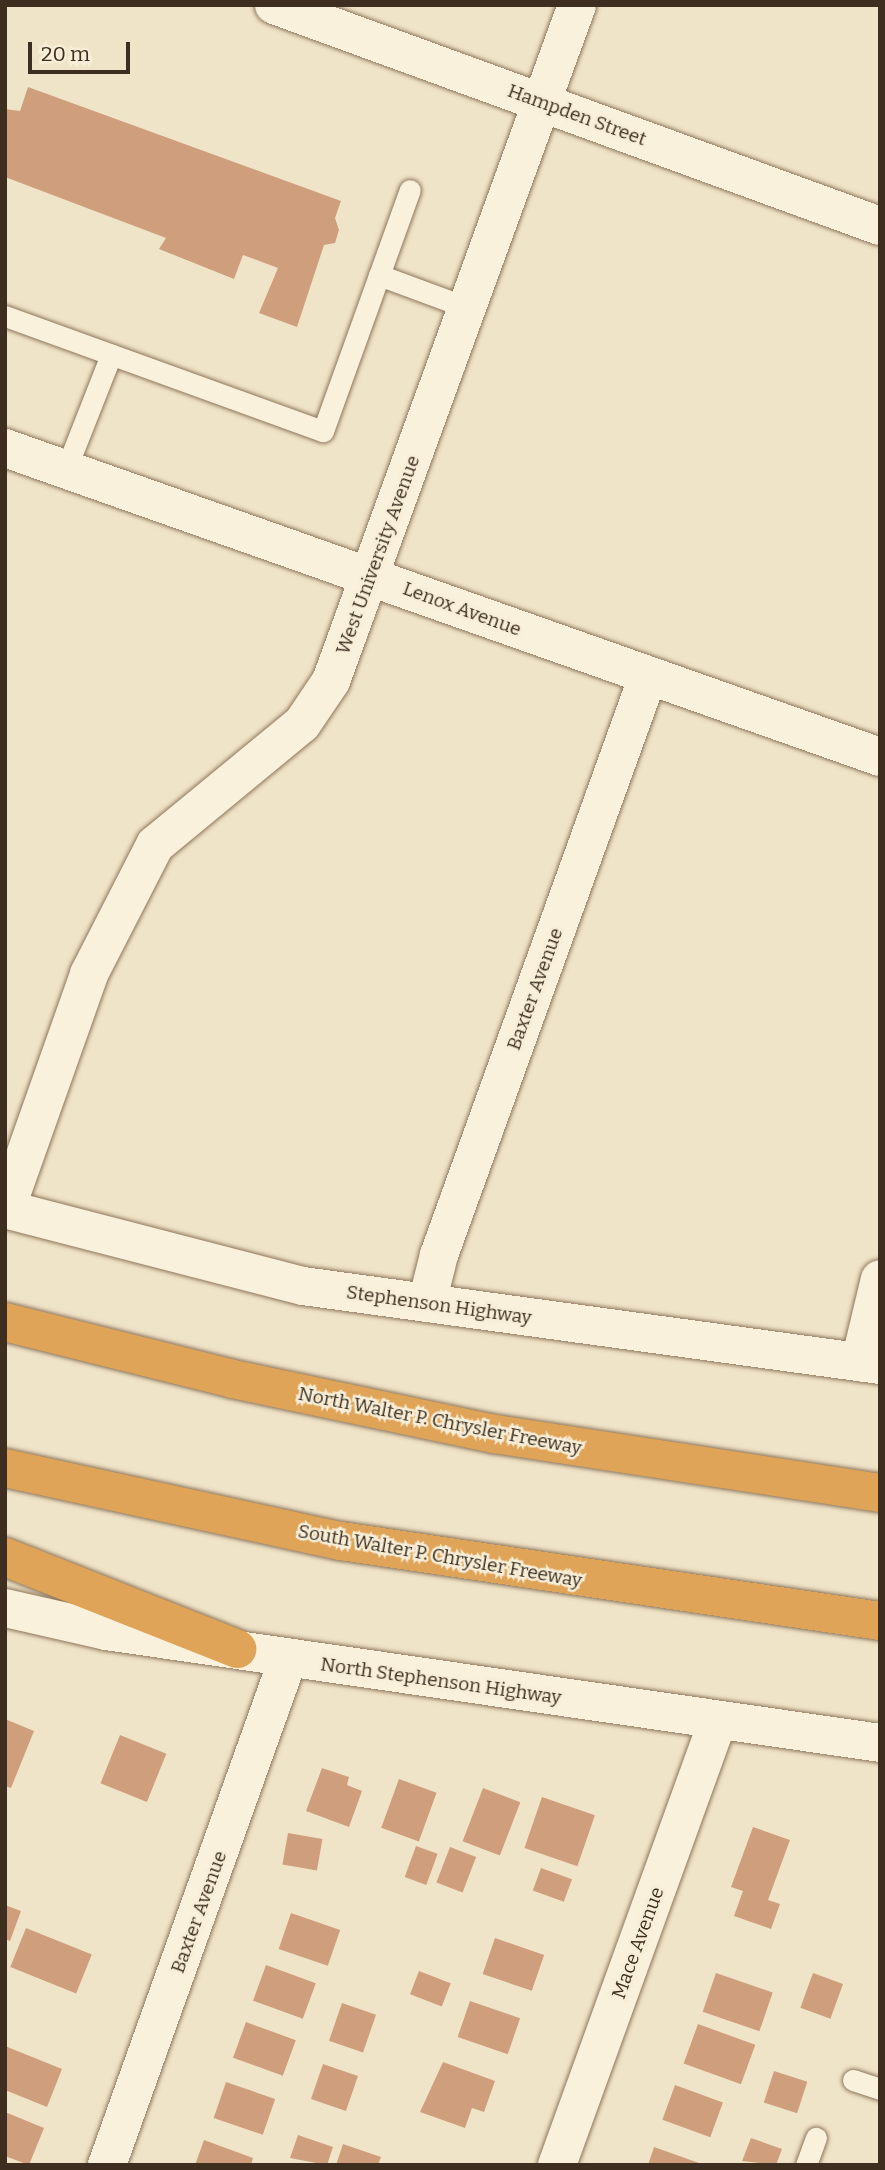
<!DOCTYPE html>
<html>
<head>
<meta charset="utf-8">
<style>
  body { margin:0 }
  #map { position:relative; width:885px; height:2170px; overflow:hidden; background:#f0e4c8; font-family:Bitter,serif }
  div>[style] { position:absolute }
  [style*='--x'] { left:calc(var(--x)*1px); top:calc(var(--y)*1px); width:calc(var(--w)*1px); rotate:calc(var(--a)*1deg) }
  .building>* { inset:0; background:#cf9f7d; transform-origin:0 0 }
  .roads { filter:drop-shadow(0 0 2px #8d765c) drop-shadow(0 0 2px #8d765c) }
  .service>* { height:21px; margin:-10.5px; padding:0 10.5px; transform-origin:10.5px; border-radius:10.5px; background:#faf1dc }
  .minor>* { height:38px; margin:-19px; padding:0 19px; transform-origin:19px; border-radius:19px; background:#faf1dc }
  .secondary>* { height:38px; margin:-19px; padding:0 19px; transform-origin:19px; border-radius:19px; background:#faf1dc }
  .motorway>* { height:38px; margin:-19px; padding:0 19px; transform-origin:19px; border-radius:19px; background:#e0a458 }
  span { translate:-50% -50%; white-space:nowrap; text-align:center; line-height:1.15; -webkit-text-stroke:5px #f7eed8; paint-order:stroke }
  .street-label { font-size:19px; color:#3d2e20 }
  .frame { position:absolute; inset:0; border:7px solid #3d2e20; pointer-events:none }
  .scale { position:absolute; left:28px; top:42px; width:102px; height:32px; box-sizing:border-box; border:4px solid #3d2e20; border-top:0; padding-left:9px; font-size:21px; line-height:24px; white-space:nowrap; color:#3d2e20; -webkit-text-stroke:5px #f7eed8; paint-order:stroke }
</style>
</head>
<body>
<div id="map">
  <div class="building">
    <div style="clip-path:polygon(28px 87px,341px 201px,335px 218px,339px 230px,335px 243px,324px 245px,297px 327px,259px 313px,278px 268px,243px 255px,234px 279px,159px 249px,166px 238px,5px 177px,5px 109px,20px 111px)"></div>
    <div style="clip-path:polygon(5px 1719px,34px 1731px,11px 1788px,5px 1786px)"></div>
    <div style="left:120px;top:1735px;width:50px;height:52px;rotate:22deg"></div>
    <div style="clip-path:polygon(322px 1768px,349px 1777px,347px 1785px,362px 1791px,349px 1827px,306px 1811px)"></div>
    <div style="left:399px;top:1779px;width:40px;height:52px;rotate:20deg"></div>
    <div style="left:483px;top:1788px;width:40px;height:57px;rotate:21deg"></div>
    <div style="left:542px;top:1797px;width:56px;height:54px;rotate:19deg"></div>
    <div style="clip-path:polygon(753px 1827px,790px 1840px,768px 1900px,780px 1904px,771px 1929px,734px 1916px,743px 1891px,731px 1887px)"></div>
    <div style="left:288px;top:1833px;width:35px;height:32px;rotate:10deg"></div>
    <div style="left:416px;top:1846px;width:23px;height:33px;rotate:20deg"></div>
    <div style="left:450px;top:1847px;width:28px;height:38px;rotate:21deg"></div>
    <div style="left:541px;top:1868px;width:33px;height:24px;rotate:20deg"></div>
    <div style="clip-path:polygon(5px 1905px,21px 1911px,10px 1941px,5px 1939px)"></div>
    <div style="left:291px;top:1913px;width:52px;height:38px;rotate:19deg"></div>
    <div style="left:26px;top:1928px;width:71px;height:42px;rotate:22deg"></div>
    <div style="left:495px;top:1938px;width:52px;height:38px;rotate:19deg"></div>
    <div style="left:266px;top:1965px;width:53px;height:38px;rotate:20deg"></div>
    <div style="left:419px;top:1971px;width:34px;height:25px;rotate:21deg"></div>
    <div style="left:716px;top:1973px;width:60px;height:41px;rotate:19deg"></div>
    <div style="left:813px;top:1973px;width:32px;height:37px;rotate:20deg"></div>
    <div style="left:470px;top:2001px;width:53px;height:38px;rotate:19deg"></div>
    <div style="left:342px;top:2003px;width:36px;height:40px;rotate:19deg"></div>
    <div style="left:246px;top:2022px;width:53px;height:38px;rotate:20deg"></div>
    <div style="left:698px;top:2024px;width:61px;height:42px;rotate:20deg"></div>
    <div style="clip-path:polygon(5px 2046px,62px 2069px,47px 2107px,5px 2090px)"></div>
    <div style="clip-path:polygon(443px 2062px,495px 2081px,484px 2112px,472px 2108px,465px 2128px,420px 2112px)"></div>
    <div style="left:323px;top:2064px;width:37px;height:37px;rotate:19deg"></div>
    <div style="left:774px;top:2071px;width:35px;height:33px;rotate:18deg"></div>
    <div style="left:226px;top:2082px;width:52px;height:38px;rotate:19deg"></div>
    <div style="left:675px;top:2085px;width:51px;height:37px;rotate:20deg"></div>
    <div style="clip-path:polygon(5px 2112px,44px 2128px,29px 2165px,5px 2156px)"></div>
    <div style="clip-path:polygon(298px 2135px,333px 2147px,327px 2165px,290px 2158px)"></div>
    <div style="clip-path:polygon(751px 2138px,782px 2149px,776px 2165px,742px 2161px)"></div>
    <div style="clip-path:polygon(204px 2140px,253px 2158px,251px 2165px,195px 2165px)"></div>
    <div style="clip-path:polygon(343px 2144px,381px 2157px,378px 2165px,336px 2165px)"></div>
    <div style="clip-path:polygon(654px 2147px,702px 2164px,702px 2165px,648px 2165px)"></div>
  </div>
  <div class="roads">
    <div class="service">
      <div style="--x:379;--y:275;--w:95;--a:20.3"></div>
      <div style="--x:5;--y:316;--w:338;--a:19.9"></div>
      <div style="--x:323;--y:431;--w:256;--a:-70.2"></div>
      <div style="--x:66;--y:469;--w:123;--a:-68.5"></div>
      <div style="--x:853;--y:2080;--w:28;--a:18"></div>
      <div style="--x:806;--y:2165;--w:29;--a:-70"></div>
    </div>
    <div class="minor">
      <div style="--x:274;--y:5;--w:645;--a:20.04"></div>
      <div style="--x:5;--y:448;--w:928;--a:19.45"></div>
      <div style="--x:6;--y:1209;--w:249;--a:-70.5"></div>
      <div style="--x:89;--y:974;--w:145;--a:-62.9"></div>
      <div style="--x:155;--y:845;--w:190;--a:-39.5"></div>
      <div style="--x:302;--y:724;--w:52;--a:-56"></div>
      <div style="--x:331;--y:681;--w:719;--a:-70"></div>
      <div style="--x:427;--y:1303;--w:49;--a:-76"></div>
      <div style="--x:439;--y:1255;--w:616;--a:-70.15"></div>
      <div style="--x:860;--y:1362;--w:85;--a:-76.5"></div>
      <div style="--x:107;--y:2165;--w:537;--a:-70.32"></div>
      <div style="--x:557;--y:2165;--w:473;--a:-70.1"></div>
    </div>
    <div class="secondary">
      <div style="--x:5;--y:1209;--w:308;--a:14.5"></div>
      <div style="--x:303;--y:1286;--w:582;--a:7.8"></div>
      <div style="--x:5;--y:1608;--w:104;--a:12.8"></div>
      <div style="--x:106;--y:1631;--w:782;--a:8.23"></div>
    </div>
    <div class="motorway">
      <div style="--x:5;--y:1322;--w:235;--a:14"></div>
      <div style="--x:233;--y:1379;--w:268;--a:11.9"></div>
      <div style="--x:495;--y:1434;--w:389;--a:8.7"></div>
      <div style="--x:5;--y:1468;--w:344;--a:12.3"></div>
      <div style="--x:341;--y:1541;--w:545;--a:8.44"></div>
      <div style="--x:5;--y:1557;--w:250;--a:21.6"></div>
    </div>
  </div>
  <div class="street-label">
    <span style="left:577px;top:115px;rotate:20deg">Hampden Street</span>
    <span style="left:378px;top:555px;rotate:-70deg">West University Avenue</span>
    <span style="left:462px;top:609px;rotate:20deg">Lenox Avenue</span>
    <span style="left:535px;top:989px;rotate:-70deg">Baxter Avenue</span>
    <span style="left:439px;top:1305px;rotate:8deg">Stephenson Highway</span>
    <span style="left:440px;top:1421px;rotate:11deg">North Walter P. Chrysler Freeway</span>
    <span style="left:440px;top:1556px;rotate:10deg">South Walter P. Chrysler Freeway</span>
    <span style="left:441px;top:1681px;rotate:8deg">North Stephenson Highway</span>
    <span style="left:199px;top:1912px;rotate:-70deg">Baxter Avenue</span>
    <span style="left:638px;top:1943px;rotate:-70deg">Mace Avenue</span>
  </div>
  <div class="frame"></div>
  <div class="scale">20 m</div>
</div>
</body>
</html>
